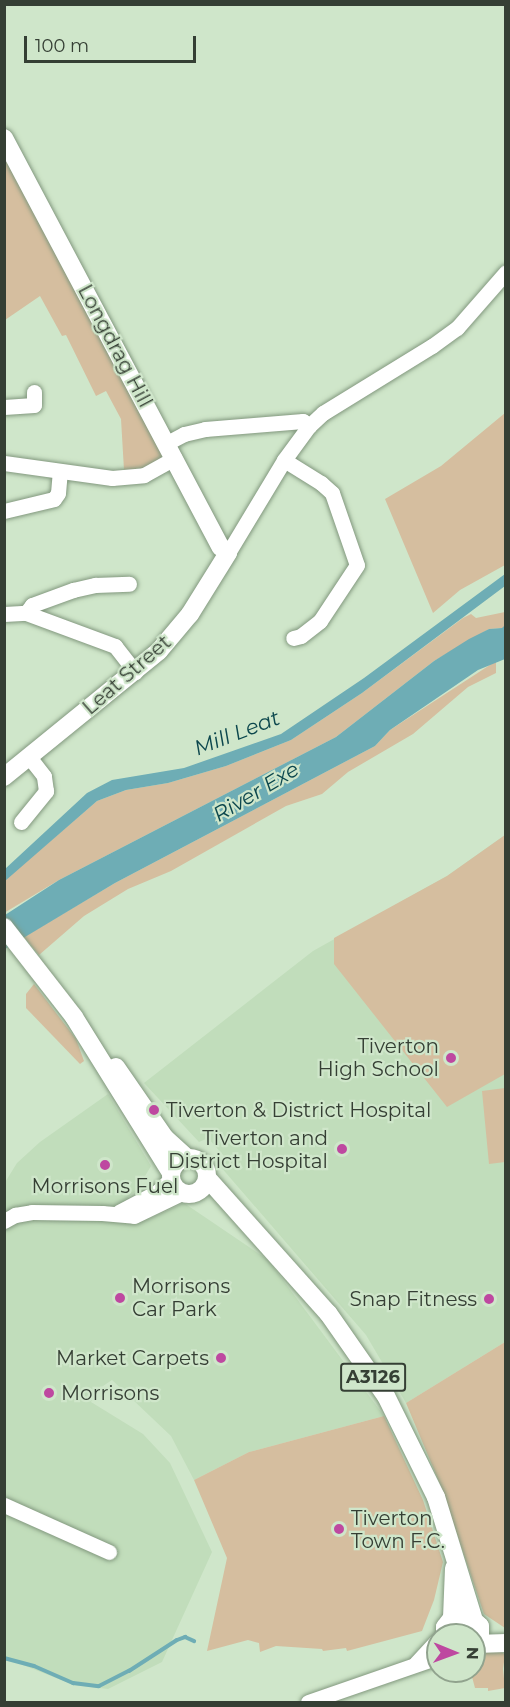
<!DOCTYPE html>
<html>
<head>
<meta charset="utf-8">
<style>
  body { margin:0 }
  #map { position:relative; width:510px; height:1707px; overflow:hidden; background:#cfe6ca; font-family:Montserrat,sans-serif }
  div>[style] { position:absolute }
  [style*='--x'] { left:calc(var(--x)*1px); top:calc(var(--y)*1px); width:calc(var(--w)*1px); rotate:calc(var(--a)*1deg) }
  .built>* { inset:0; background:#c1ddbb }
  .green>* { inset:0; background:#d5be9f }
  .water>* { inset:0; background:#6eadb5 }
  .stream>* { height:4px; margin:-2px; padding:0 2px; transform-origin:2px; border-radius:2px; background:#6eadb5 }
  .roads { filter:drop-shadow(0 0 2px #82987e) drop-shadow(0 0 2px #82987e) }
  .minor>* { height:15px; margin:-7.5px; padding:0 7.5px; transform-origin:7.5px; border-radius:7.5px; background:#fff }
  .major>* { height:18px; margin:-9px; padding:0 9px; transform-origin:9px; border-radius:9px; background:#fff }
  .major>.ring { margin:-9px; padding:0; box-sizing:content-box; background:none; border:18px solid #fff; border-radius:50% }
  .dots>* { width:16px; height:16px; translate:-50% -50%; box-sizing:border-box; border:3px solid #cfe6ca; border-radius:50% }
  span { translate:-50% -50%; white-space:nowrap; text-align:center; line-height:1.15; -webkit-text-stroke:4.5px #cfe6ca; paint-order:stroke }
  .shield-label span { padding:2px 4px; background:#cfe6ca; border:2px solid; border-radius:4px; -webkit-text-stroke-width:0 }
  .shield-label { font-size:18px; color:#353f34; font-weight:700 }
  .street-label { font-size:20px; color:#353f34 }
  .poi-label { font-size:20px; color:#353f34 }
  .right { translate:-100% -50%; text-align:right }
  .left { translate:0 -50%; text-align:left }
  .water-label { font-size:21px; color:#0c474d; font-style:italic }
  .frame { position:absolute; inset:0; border:6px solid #353f34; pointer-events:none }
  .north { position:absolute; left:426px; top:1623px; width:60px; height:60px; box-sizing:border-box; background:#cfe6ca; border:2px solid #91a38e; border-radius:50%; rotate:91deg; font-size:16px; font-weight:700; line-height:24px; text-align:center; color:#353f34 }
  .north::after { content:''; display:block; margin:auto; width:21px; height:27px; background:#be48a0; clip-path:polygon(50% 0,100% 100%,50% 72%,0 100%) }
  .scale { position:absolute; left:24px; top:36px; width:172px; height:27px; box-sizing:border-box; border:3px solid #353f34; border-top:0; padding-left:8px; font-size:18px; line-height:21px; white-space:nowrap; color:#353f34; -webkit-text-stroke:4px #cfe6ca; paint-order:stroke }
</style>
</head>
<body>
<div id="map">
  <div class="built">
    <div style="clip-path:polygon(505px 835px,505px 1342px,406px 1403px,366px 1335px,220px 1166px,224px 1156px,208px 1138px,199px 1142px,144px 1083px,313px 951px,447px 876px)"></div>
    <div style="clip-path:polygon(108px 1094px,151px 1166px,136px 1191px,128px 1197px,149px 1219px,184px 1203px,268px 1260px,384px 1416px,249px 1452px,194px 1480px,171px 1436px,112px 1380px,97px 1390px,91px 1402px,143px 1434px,170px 1463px,212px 1552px,162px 1662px,108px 1689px,74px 1685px,5px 1658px,4px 1184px,17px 1163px,40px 1142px)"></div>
  </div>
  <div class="green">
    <div style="clip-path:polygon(4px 147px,166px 460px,156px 467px,124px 470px,121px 419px,106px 391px,96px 396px,66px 335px,62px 336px,40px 296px,5px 320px)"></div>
    <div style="clip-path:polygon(505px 413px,505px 565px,460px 590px,433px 613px,385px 499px,441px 466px)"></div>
    <div style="clip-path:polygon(505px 612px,505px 625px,503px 628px,489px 629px,434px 661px,336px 737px,59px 880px,4px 913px,4px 881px,97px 801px,126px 790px,168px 783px,226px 766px,291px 740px,362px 693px,463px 618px,471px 614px,476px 618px)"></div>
    <div style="clip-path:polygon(496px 661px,496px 673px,468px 687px,413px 734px,348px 772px,322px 794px,286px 806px,171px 871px,128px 889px,84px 916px,39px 955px,24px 937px,115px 883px,375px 746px,390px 730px)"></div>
    <div style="clip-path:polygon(505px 835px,505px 1074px,447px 1107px,334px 964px,334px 938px,447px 876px)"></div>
    <div style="clip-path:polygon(34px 984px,76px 1039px,84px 1061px,80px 1064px,26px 1008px,26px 994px)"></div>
    <div style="clip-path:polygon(505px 1088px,505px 1162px,489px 1164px,482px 1091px)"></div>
    <div style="clip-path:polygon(505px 1342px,505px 1628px,484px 1614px,440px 1484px,406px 1403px)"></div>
    <div style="clip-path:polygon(384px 1416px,423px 1500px,443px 1562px,434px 1600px,422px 1631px,347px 1651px,346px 1648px,323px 1651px,322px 1649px,276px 1646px,260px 1652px,259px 1643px,248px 1640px,207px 1651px,227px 1558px,194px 1480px,249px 1452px)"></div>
    <div style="clip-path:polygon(484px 1652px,502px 1652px,505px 1655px,503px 1669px,505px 1688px,488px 1691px,488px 1688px,475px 1688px,471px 1673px,468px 1672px,474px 1671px,474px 1659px)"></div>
  </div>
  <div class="water">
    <div style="clip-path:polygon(505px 574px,505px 586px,362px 693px,291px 740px,226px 766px,168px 783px,126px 790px,97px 801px,5px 881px,5px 869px,87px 793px,112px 780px,184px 768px,281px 734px,364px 678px)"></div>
    <div style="clip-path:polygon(505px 625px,505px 659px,478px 670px,390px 730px,375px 746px,115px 883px,5px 949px,5px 915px,59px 880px,336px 737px,434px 661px,469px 639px,489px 629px,502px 628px)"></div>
  </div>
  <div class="stream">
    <div style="--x:4;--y:1658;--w:31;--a:15"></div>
    <div style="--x:34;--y:1666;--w:43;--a:23.6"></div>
    <div style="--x:73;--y:1683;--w:26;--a:7"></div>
    <div style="--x:99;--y:1686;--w:34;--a:-27"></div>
    <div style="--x:129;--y:1671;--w:57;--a:-32.9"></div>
    <div style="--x:177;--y:1640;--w:9;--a:-21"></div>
    <div style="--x:185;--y:1637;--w:10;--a:24"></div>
  </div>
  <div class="roads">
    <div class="minor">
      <div style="--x:4;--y:407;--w:30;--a:-4"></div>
      <div style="--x:34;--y:405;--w:13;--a:-90"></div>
      <div style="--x:167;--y:443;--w:19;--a:-28"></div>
      <div style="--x:184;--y:434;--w:22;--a:-13"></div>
      <div style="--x:205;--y:429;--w:98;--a:-4.7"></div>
      <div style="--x:303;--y:421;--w:8;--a:40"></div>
      <div style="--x:284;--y:460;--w:44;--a:31.9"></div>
      <div style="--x:321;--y:483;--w:15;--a:42"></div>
      <div style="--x:332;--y:493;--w:76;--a:70.9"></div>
      <div style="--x:357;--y:565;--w:67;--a:123.5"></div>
      <div style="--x:320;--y:621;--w:24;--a:142"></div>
      <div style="--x:301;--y:636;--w:8;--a:166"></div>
      <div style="--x:4;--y:463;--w:109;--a:7.9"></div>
      <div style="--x:112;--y:478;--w:32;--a:-5"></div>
      <div style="--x:144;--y:475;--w:35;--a:-29"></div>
      <div style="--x:4;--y:511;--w:51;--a:-13.5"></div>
      <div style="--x:54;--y:499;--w:7;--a:-56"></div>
      <div style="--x:58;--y:493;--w:21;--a:-85"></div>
      <div style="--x:228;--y:553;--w:109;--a:-58.9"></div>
      <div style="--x:284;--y:460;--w:42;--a:-53.7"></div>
      <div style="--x:309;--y:426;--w:19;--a:-43"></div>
      <div style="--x:323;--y:413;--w:128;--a:-31.6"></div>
      <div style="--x:432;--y:346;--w:31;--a:-36"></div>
      <div style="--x:457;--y:328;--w:74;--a:-48.8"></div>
      <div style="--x:26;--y:613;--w:10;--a:-53"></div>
      <div style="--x:32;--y:605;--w:44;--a:-20.1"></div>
      <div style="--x:73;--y:590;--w:23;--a:-13"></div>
      <div style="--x:95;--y:585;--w:34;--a:-2"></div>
      <div style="--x:4;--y:614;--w:22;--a:-3"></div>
      <div style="--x:26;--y:613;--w:95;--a:20.3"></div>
      <div style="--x:115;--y:646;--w:33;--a:52"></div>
      <div style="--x:21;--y:822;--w:40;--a:-51"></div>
      <div style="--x:46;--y:791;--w:15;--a:-98"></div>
      <div style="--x:44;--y:776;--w:24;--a:-128"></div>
      <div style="--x:119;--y:1212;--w:43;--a:-27.8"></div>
      <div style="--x:157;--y:1192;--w:19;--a:-43"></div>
      <div style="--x:4;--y:1221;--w:13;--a:-29"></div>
      <div style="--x:15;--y:1215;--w:17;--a:-10"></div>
      <div style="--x:32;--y:1212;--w:70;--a:0.8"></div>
      <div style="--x:102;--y:1213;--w:32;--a:5"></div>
      <div style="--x:134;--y:1216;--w:53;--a:-25.6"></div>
      <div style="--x:4;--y:1505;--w:115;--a:24.1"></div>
      <div style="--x:416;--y:1663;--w:33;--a:-47"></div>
      <div style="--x:308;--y:1702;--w:138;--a:-19.1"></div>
    </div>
    <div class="major">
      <div style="--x:4;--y:138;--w:463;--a:62.1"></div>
      <div style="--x:221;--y:547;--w:9;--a:41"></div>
      <div style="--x:228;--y:553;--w:72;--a:121.9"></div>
      <div style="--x:190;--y:614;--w:48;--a:130"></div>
      <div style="--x:159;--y:651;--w:200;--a:140.9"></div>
      <div style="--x:4;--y:927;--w:114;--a:52.1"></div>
      <div style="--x:74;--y:1017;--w:184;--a:58.1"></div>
      <div style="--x:116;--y:1067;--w:86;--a:55.4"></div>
      <div style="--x:165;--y:1138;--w:30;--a:42"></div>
      <div class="ring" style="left:171px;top:1158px;width:18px;height:18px"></div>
      <div style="--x:208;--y:1179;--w:180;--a:48.2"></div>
      <div style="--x:328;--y:1313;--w:101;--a:55.1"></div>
      <div style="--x:386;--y:1396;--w:113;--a:63.7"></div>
      <div style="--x:436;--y:1497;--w:126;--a:72.9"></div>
      <div style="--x:452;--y:1618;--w:50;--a:-87.7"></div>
      <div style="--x:445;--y:1635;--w:8;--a:-90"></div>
      <div style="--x:445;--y:1627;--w:11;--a:-52"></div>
      <div style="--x:452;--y:1618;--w:16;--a:-11"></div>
      <div style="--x:468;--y:1615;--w:16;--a:43"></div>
      <div style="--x:480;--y:1626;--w:11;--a:90"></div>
      <div style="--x:480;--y:1637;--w:12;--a:121"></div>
      <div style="--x:476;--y:1644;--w:30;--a:-2"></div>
    </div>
  </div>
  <div class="dots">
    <div style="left:451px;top:1058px;background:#be48a0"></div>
    <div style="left:154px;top:1110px;background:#be48a0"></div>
    <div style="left:342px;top:1149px;background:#be48a0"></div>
    <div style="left:105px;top:1165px;background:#be48a0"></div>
    <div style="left:120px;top:1298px;background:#be48a0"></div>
    <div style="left:489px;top:1299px;background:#be48a0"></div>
    <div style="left:221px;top:1358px;background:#be48a0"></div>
    <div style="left:49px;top:1393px;background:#be48a0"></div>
    <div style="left:339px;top:1529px;background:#be48a0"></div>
  </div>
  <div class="shield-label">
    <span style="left:373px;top:1377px">A3126</span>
  </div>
  <div class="street-label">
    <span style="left:115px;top:346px;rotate:62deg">Longdrag Hill</span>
    <span style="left:127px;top:675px;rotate:-41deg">Leat Street</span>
  </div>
  <div class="poi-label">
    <span class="right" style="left:439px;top:1058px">Tiverton<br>High School</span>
    <span class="left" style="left:166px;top:1110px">Tiverton &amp; District Hospital</span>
    <span class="right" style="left:328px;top:1150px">Tiverton and<br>District Hospital</span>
    <span style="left:105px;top:1186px">Morrisons Fuel</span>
    <span class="left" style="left:132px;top:1298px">Morrisons<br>Car Park</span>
    <span class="right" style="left:477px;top:1299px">Snap Fitness</span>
    <span class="right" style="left:209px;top:1358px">Market Carpets</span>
    <span class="left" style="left:61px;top:1393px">Morrisons</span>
    <span class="left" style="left:351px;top:1530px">Tiverton<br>Town F.C.</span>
  </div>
  <div class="water-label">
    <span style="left:237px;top:733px;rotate:-21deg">Mill Leat</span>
    <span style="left:256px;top:792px;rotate:-31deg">River Exe</span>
  </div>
  <div class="frame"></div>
  <div class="north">N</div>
  <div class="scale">100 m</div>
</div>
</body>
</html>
